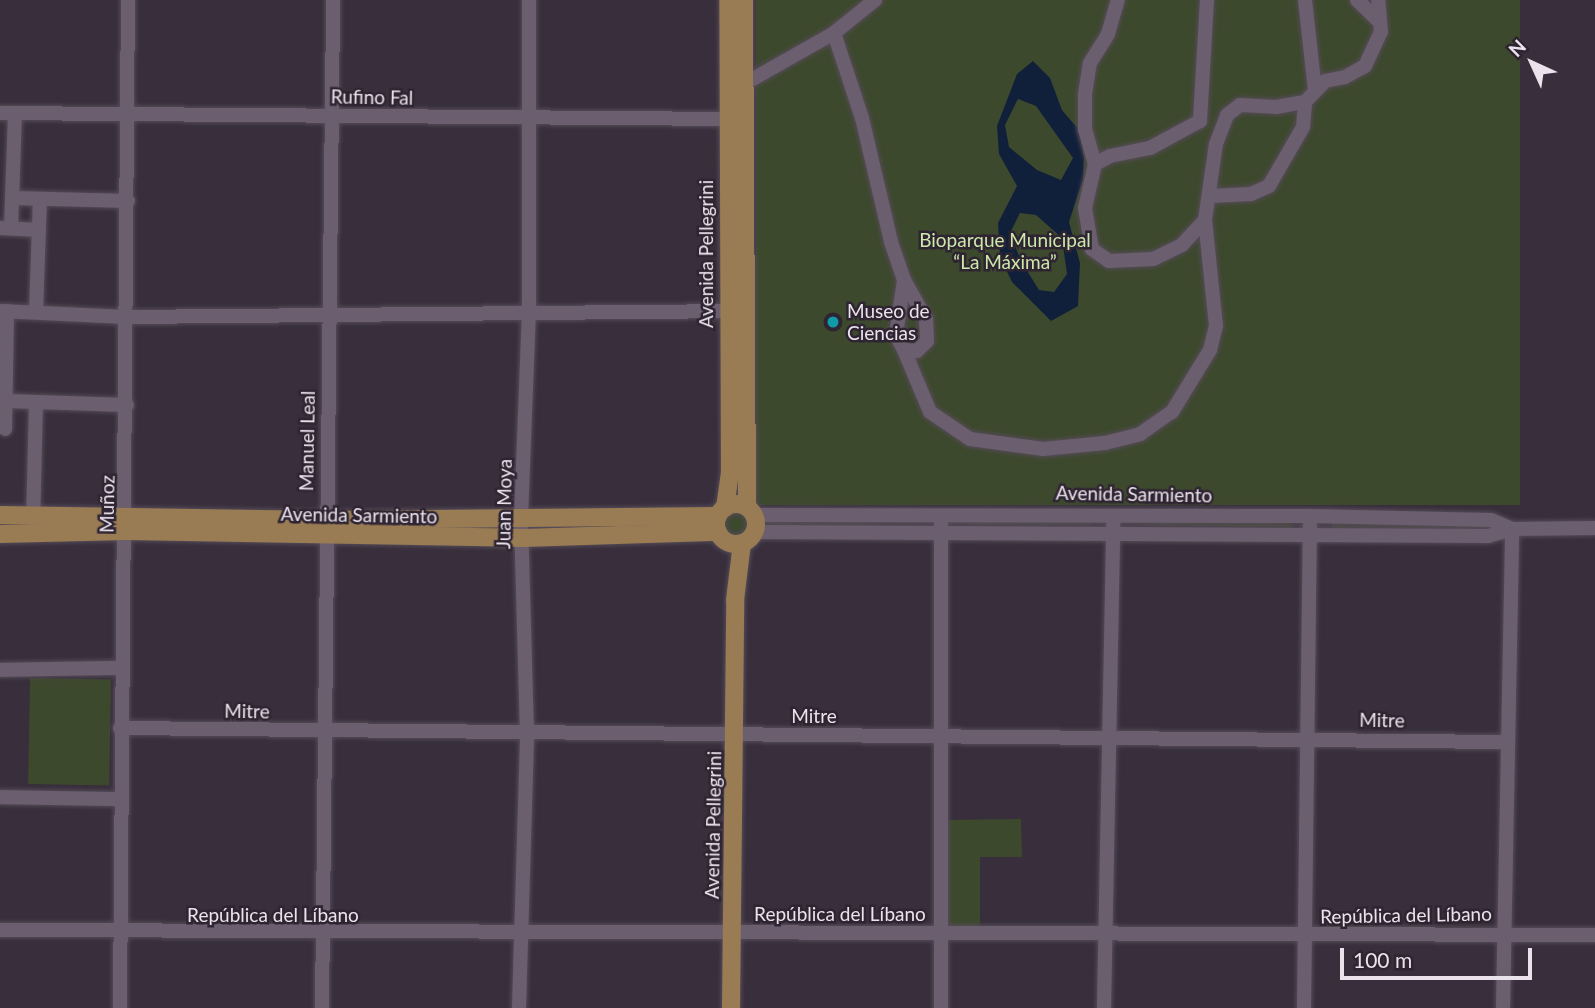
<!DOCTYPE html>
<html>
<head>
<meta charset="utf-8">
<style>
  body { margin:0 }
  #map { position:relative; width:1595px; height:1008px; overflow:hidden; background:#382e3c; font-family:Lato,sans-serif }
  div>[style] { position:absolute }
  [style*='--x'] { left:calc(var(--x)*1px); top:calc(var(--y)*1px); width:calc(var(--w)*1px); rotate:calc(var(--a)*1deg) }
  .green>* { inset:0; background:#3d492d; transform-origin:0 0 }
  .round { border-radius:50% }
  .water>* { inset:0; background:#10203b }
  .roads { filter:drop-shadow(0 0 2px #554b57) drop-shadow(0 0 2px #554b57) }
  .minor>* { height:14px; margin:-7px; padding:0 7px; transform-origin:7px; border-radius:7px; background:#6b5f6f }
  .major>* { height:18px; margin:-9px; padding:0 9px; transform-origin:9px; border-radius:9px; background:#997c54 }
  .major>.ring { margin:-9px; padding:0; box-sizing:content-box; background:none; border:18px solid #997c54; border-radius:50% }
  .dots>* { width:19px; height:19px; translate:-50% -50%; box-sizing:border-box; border:4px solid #2e2432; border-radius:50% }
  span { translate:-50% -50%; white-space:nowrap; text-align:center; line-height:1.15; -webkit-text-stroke:5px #2e2432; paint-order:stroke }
  .street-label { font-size:19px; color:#eae3ec }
  .park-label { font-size:19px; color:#cce7aa }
  .poi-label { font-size:19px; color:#eae3ec }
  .left { translate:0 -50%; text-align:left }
  .north { position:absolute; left:1497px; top:28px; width:70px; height:70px; -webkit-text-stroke:5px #2e2432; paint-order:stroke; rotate:315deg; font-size:19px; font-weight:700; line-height:28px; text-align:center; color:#eae3ec }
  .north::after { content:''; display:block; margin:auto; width:24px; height:32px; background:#eae3ec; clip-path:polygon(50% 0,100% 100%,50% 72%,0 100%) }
  .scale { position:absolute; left:1340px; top:948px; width:192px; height:32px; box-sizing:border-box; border:4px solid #eae3ec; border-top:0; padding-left:9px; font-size:21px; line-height:24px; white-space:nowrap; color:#eae3ec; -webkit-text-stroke:5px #2e2432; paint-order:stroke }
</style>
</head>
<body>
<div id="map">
  <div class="green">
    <div style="left:756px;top:0;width:764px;height:505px"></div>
    <div class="round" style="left:725px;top:512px;width:24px;height:24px"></div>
    <div style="left:970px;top:519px;width:122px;height:6px"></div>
    <div style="clip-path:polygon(1199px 520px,1292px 521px,1292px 528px,1136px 525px)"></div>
    <div style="clip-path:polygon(764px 521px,871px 522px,857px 527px,764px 527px)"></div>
    <div style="left:1332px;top:522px;width:156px;height:6px;rotate:1deg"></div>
    <div style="left:30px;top:678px;width:81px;height:106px;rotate:1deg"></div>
    <div style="clip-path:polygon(1021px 819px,1022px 857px,980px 857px,980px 928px,945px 928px,945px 820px)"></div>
  </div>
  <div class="water">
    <div style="clip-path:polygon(evenodd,1033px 61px,1050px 78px,1062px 110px,1079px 130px,1084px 158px,1083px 179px,1069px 222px,1080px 263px,1078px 306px,1051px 321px,1012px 282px,1000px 257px,998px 223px,1017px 186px,999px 154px,997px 126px,1017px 74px,1033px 61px,1018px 99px,1036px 106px,1073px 158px,1061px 180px,1037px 170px,1009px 147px,1005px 125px,1018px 99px,1033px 61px,1020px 213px,1036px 215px,1062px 238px,1067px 274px,1054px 292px,1039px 290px,1021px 261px,1010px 233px,1020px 213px)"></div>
  </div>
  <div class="roads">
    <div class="minor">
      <div style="--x:1305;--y:0;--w:92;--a:83.7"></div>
      <div style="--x:1357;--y:0;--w:30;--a:44"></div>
      <div style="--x:834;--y:33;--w:89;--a:71.8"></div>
      <div style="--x:862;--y:118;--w:127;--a:76.8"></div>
      <div style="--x:891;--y:242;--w:40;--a:71.1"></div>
      <div style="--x:904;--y:280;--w:45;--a:60.6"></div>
      <div style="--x:926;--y:319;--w:22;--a:87"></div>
      <div style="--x:927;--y:341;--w:14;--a:135"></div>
      <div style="--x:917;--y:351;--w:13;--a:-176"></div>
      <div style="--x:904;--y:350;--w:17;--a:-118"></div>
      <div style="--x:896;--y:335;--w:56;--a:-81.7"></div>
      <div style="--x:744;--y:84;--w:103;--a:-29.5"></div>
      <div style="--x:834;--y:33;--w:53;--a:-38.8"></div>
      <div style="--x:0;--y:113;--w:739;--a:0.47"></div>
      <div style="--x:1095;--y:164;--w:35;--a:-106"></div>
      <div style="--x:1085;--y:130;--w:36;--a:-90"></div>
      <div style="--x:1085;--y:94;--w:31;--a:-81"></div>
      <div style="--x:1090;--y:63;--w:34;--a:-58"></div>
      <div style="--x:1108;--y:34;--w:35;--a:-74"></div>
      <div style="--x:1210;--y:196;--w:41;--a:-2.8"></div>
      <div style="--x:1251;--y:194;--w:20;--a:-24"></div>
      <div style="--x:1269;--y:186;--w:68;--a:-60"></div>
      <div style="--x:1303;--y:127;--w:25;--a:-85"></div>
      <div style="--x:13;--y:198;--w:115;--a:1.5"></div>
      <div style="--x:1205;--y:220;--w:34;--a:133"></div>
      <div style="--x:1182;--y:245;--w:32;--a:154"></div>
      <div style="--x:1153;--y:259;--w:44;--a:177.4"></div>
      <div style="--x:1109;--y:261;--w:21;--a:-145"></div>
      <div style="--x:1092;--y:249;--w:42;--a:-99.7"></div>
      <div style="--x:1085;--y:208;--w:45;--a:-77.2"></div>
      <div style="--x:1095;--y:164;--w:17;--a:-28"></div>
      <div style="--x:1110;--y:156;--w:41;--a:-11.3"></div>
      <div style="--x:1150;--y:148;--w:57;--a:-28.4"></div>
      <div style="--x:1200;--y:121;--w:121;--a:-86.7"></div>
      <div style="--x:0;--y:228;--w:39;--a:3"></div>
      <div style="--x:11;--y:228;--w:115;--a:-88"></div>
      <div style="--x:0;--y:311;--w:126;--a:2.7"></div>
      <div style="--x:126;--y:317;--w:612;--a:-0.56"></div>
      <div style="--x:36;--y:312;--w:112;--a:-88"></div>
      <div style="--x:904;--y:350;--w:67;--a:67.2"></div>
      <div style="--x:930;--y:412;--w:48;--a:34"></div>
      <div style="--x:970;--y:439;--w:74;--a:7.8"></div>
      <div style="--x:1043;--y:449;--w:62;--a:-5.5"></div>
      <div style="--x:1105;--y:443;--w:36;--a:-14"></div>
      <div style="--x:1140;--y:434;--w:39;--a:-35"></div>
      <div style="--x:1172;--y:412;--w:73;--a:-58.5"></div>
      <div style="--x:1210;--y:350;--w:25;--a:-76"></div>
      <div style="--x:1216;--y:326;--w:107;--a:-95.9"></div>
      <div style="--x:1205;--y:220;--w:77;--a:-81.8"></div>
      <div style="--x:1216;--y:144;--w:31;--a:-69"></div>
      <div style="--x:1227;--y:115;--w:16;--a:-38"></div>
      <div style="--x:1240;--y:105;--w:36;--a:3"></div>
      <div style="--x:1276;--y:107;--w:29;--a:-10"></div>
      <div style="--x:1305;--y:102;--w:29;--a:-46"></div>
      <div style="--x:1325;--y:81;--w:20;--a:-11"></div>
      <div style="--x:1345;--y:77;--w:23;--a:-29"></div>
      <div style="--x:1365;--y:66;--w:38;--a:-65"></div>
      <div style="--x:1381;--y:32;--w:32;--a:-95"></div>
      <div style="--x:6;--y:401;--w:121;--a:1.9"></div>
      <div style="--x:5;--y:429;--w:118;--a:-89"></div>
      <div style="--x:754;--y:515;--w:556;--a:0.1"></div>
      <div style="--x:1310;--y:516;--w:181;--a:1.3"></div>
      <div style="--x:1491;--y:520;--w:23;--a:23"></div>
      <div style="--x:33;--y:525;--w:123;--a:-88.6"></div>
      <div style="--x:755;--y:532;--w:733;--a:0.31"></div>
      <div style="--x:1488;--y:536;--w:25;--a:-16"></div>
      <div style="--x:1512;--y:529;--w:83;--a:-0.7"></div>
      <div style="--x:0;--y:670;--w:120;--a:-1"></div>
      <div style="--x:120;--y:728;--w:1388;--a:0.58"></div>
      <div style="--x:0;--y:797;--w:120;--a:1"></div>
      <div style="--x:0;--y:930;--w:1595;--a:0.18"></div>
      <div style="--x:120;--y:1008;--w:1008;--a:-89.55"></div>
      <div style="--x:322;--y:1008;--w:1008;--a:-89.37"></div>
      <div style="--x:519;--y:1008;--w:274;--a:-88.3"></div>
      <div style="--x:527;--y:734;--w:216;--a:-91.6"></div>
      <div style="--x:521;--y:518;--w:204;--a:-87.8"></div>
      <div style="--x:529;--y:314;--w:314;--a:-90"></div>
      <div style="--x:941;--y:1008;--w:485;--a:-90"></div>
      <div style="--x:1104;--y:1008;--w:485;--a:-88.9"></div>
      <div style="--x:1304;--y:1008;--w:483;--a:-89.3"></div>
      <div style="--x:1503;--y:1008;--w:479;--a:-88.9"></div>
    </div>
    <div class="major">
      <div style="--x:744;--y:0;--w:507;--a:89.66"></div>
      <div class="ring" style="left:716px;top:504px;width:22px;height:22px"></div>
      <div style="--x:725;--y:508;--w:36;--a:-82"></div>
      <div style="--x:730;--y:472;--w:472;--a:-90.2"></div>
      <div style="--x:0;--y:515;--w:326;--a:0.9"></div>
      <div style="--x:326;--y:520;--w:392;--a:-0.6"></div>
      <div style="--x:0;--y:534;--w:127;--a:-1.4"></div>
      <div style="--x:127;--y:531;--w:396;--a:1"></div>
      <div style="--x:523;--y:538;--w:195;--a:-1.8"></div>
      <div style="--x:731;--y:1008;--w:408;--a:-89.4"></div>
      <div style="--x:735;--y:600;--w:57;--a:-83"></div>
    </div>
  </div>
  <div class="dots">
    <div style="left:833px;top:322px;background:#0f9aa8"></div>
  </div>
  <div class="street-label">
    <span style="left:372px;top:97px;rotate:1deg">Rufino Fal</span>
    <span style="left:706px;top:254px;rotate:-90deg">Avenida Pellegrini</span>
    <span style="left:307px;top:441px;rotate:-89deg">Manuel Leal</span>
    <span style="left:1134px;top:494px;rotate:1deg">Avenida Sarmiento</span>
    <span style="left:107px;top:504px;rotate:-89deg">Muñoz</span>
    <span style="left:504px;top:504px;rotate:-89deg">Juan Moya</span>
    <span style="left:359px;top:515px;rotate:1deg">Avenida Sarmiento</span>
    <span style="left:247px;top:711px;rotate:1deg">Mitre</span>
    <span style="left:814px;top:716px">Mitre</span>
    <span style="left:1382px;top:720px;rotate:1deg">Mitre</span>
    <span style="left:713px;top:825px;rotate:-89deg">Avenida Pellegrini</span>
    <span style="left:840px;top:914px">República del Líbano</span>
    <span style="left:273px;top:915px">República del Líbano</span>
    <span style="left:1406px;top:915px;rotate:-1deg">República del Líbano</span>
  </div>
  <div class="park-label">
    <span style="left:1005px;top:251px">Bioparque Municipal<br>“La Máxima”</span>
  </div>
  <div class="poi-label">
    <span class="left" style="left:847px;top:322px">Museo de<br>Ciencias</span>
  </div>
  <div class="north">N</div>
  <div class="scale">100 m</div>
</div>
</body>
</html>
